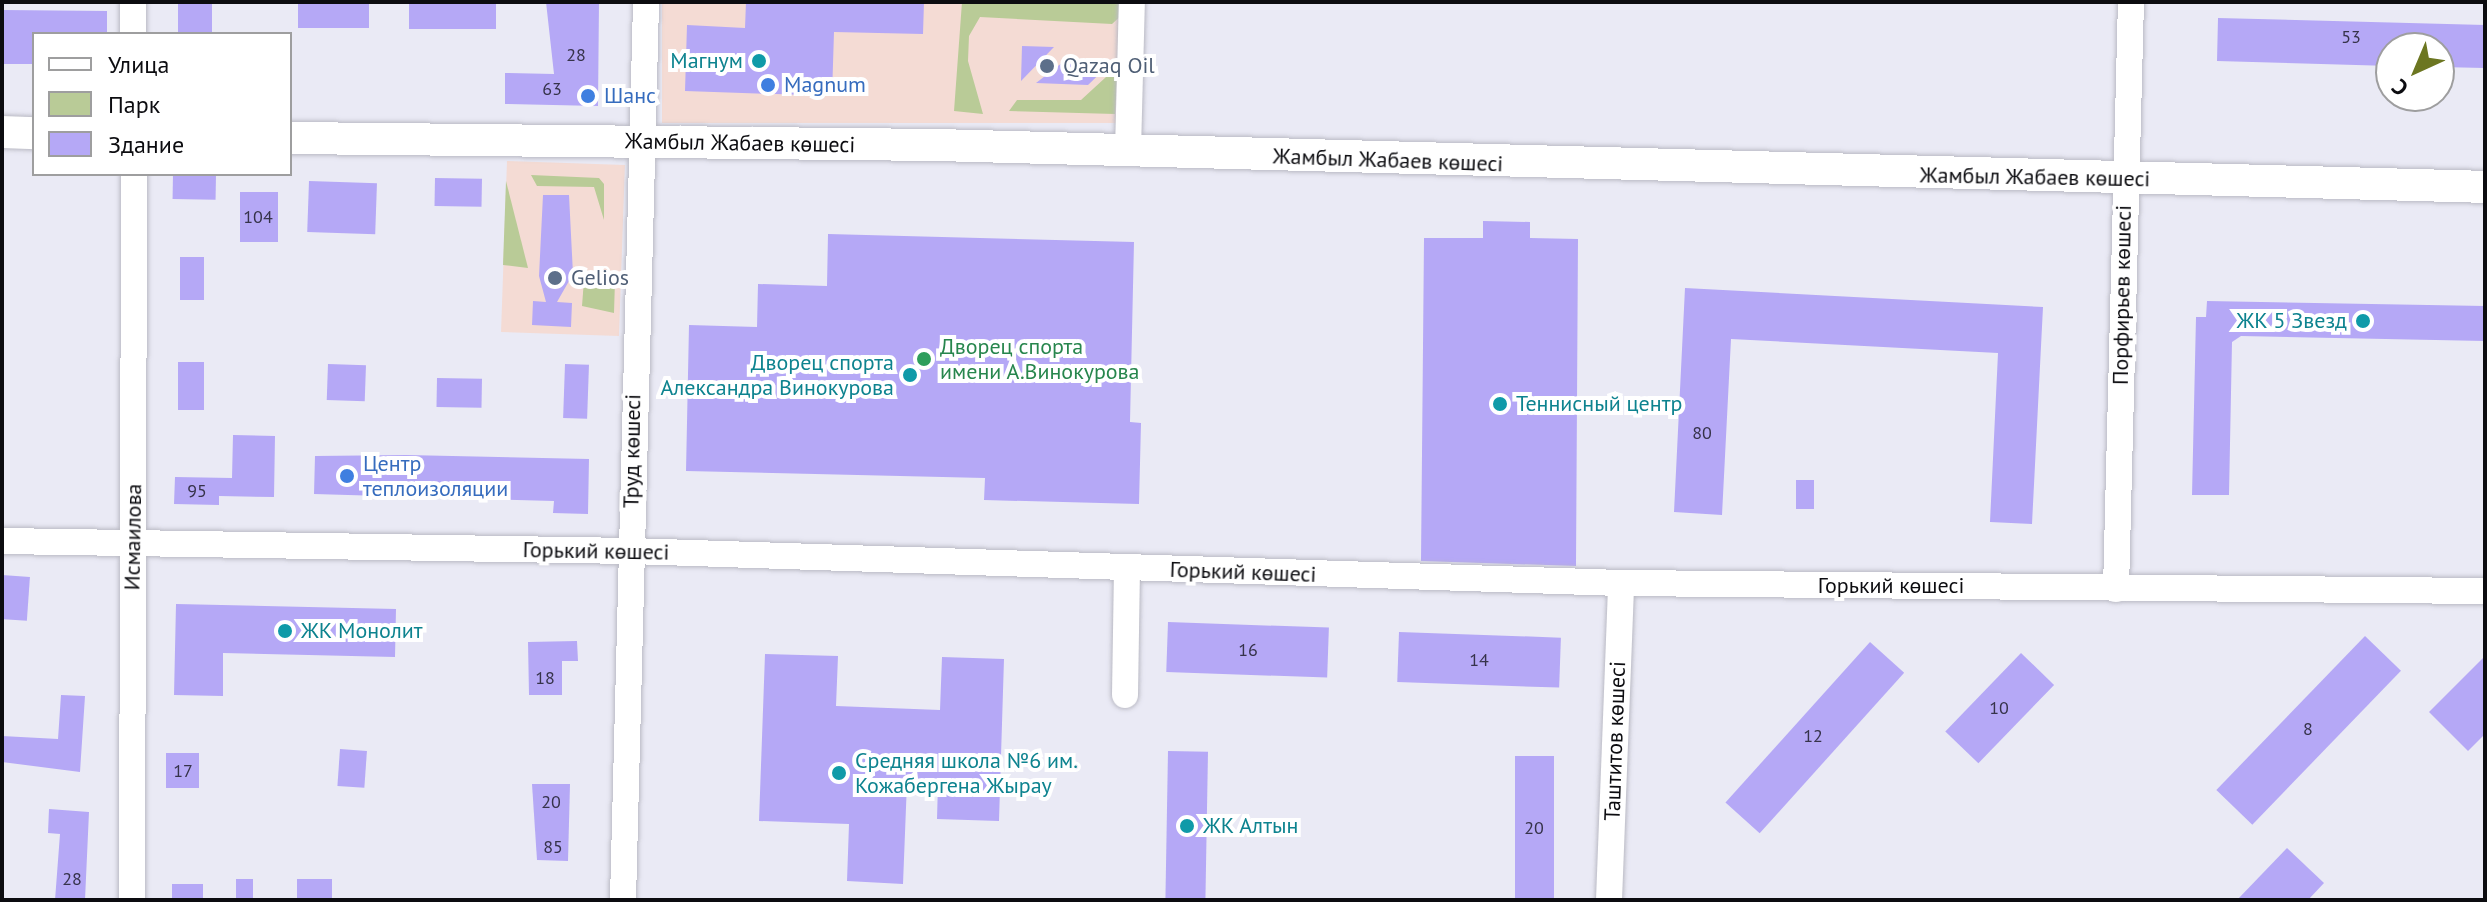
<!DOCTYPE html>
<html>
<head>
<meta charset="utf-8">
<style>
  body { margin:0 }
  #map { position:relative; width:2487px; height:902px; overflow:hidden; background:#eaeaf5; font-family:"PT Sans",sans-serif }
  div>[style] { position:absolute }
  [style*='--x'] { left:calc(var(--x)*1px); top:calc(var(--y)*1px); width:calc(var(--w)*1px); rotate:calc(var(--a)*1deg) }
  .commercial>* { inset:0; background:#f4dbd4; transform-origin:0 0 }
  .green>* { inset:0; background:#b9cb97 }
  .building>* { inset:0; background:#b5a8f6; transform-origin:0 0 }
  .roads { filter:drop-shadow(0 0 2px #babac4) drop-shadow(0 0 2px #babac4) }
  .minor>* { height:26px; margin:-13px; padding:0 13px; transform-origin:13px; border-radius:13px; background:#fff }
  .major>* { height:32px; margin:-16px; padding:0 16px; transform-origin:16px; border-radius:16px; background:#fff }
  .dots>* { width:22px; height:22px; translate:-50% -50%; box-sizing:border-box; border:4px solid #fff; border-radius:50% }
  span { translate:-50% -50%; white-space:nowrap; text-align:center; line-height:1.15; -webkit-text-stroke:8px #fff; paint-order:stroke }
  .number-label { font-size:18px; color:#36334a }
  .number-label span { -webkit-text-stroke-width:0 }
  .culture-label { font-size:22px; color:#0d838f }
  .right { translate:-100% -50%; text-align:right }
  .left { translate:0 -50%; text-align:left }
  .service-label { font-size:22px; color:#4e5e75 }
  .shop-label { font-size:22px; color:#366cbe }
  .street-label { font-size:22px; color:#0c0c10 }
  .leisure-label { font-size:22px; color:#27864d }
  .frame { position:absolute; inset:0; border:4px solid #0c0c10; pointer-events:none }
  .legend { position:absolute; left:32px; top:32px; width:260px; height:144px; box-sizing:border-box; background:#fff; border:2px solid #9e9e9f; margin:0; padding:10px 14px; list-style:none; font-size:24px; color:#0c0c10 }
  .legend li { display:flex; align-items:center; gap:16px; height:40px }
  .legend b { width:40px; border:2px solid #9e9e9f }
  .north { position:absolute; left:2375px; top:32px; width:80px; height:80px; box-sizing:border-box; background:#fff; border:2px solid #9e9e9f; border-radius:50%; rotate:224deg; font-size:22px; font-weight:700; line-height:32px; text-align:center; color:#0c0c10 }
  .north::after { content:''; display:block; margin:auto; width:28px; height:36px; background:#6c7621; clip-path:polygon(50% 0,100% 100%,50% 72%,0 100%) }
</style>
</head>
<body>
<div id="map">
  <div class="commercial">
    <div style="left:662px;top:2px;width:460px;height:121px"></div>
    <div style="left:507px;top:161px;width:118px;height:171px;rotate:2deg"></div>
  </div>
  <div class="green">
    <div style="clip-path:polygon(962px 2px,1124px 2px,1123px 14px,1112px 24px,980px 17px,969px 36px,968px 61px,983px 114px,954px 111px)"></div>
    <div style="clip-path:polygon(1118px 66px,1115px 114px,1009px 111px,1017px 100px,1081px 100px)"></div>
    <div style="clip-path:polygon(531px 175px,599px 178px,604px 184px,604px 220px,594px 187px,537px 186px)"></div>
    <div style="clip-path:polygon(506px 181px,528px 268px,503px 265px)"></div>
    <div style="clip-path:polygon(584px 280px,615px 280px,614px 313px,582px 306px)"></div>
  </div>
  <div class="building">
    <div style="left:178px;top:2px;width:34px;height:32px"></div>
    <div style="left:298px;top:2px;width:71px;height:26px"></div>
    <div style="left:409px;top:2px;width:87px;height:27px"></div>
    <div style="clip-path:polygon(546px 2px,599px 2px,598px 106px,505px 104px,505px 73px,554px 74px)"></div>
    <div style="clip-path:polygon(746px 2px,924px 2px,923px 34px,834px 32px,832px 96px,685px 91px,687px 25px,745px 28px)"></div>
    <div style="clip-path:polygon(2px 10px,107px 11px,107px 34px,34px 34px,34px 64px,2px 64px)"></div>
    <div style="clip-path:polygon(2218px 18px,2485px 25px,2485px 68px,2439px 67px,2439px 48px,2391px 48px,2391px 66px,2217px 61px)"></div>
    <div style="clip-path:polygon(1022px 46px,1054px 47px,1021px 81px)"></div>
    <div style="clip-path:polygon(1067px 59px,1114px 60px,1088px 85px,1036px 83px)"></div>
    <div style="left:173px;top:174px;width:43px;height:25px;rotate:1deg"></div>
    <div style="left:435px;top:178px;width:47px;height:28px;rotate:1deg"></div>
    <div style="left:309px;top:181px;width:68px;height:51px;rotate:2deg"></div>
    <div style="left:240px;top:192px;width:38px;height:50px"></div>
    <div style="clip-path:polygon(543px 195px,569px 195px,573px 274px,557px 302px,572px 303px,571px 327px,532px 325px,533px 301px,546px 302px,539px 276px)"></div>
    <div style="clip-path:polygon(1483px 221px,1530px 222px,1530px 238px,1578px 239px,1576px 566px,1421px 561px,1424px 238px,1483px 238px)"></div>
    <div style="clip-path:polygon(828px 234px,1134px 242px,1130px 422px,1141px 423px,1139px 504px,984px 500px,985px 478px,686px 471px,689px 325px,757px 327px,758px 284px,827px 286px)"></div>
    <div style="left:180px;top:257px;width:24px;height:43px"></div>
    <div style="clip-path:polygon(1685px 288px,2043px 307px,2032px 524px,1990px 522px,1998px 353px,1731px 339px,1722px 515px,1674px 512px)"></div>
    <div style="clip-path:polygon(2207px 301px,2485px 306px,2485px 341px,2241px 336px,2232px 342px,2229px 495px,2192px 495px,2196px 317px,2206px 317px)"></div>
    <div style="left:178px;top:362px;width:26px;height:48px"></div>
    <div style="left:328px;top:364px;width:38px;height:36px;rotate:2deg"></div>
    <div style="left:565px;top:364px;width:24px;height:54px;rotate:2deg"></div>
    <div style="left:437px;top:378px;width:45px;height:29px;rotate:1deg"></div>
    <div style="clip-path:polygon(233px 435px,275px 436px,274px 497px,219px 496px,219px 505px,174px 504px,175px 477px,232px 478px)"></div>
    <div style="clip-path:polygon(406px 455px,589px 459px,588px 514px,553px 513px,554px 501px,314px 494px,315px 456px)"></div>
    <div style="left:1796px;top:480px;width:18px;height:29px"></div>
    <div style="left:2px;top:575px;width:28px;height:44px;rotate:4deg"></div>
    <div style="clip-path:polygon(176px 604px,396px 609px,395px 657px,223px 653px,223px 696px,174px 695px)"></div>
    <div style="left:1168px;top:622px;width:161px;height:50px;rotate:2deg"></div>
    <div style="left:1399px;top:632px;width:162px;height:50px;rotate:2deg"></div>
    <div style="left:2365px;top:636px;width:50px;height:214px;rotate:44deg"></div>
    <div style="clip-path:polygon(577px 641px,578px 661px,562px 661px,562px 695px,529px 695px,528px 642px)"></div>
    <div style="left:1870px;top:642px;width:46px;height:216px;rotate:42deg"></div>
    <div style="left:2021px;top:653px;width:46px;height:109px;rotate:44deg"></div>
    <div style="clip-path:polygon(765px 654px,838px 656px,836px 706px,940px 710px,942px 657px,1004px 659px,999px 821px,937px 819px,938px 783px,907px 782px,903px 884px,847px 881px,849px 824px,759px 821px)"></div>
    <div style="clip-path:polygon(2485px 656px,2485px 734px,2468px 751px,2429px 712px)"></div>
    <div style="clip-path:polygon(61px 695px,85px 696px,80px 772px,2px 762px,2px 736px,58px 739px)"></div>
    <div style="left:340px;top:749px;width:27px;height:37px;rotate:4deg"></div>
    <div style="left:1168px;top:751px;width:40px;height:149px;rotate:1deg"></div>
    <div style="left:199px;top:753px;width:35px;height:33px;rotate:90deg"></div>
    <div style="left:1515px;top:756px;width:39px;height:144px"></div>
    <div style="clip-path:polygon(532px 784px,570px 784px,568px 861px,537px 860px)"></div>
    <div style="clip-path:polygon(49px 809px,89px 812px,85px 900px,55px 900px,60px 834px,48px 833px)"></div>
    <div style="clip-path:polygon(2287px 848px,2324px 883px,2308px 900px,2237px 900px)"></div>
    <div style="left:236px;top:879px;width:17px;height:21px"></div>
    <div style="left:297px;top:879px;width:35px;height:21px"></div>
    <div style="left:172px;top:884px;width:31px;height:16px"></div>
  </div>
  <div class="roads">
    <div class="minor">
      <div style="--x:133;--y:2;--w:32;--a:90"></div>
      <div style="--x:1128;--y:150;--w:148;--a:-88.5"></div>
      <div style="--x:2;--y:541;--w:628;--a:0.91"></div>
      <div style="--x:630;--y:551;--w:992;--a:1.85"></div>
      <div style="--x:1621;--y:583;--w:864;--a:0.53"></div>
      <div style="--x:2116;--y:589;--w:587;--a:-88.54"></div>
      <div style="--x:1125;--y:695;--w:127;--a:-89.1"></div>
      <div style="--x:132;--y:900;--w:726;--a:-89.84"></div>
      <div style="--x:623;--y:900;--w:898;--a:-88.53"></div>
      <div style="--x:1609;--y:900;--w:317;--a:-87.8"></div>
    </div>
    <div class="major">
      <div style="--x:2;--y:132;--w:32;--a:2"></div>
      <div style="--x:290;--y:138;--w:647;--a:0.62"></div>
      <div style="--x:937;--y:145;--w:1549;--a:1.55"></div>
    </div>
  </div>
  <div class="dots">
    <div style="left:759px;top:61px;background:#0f9aa8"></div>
    <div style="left:1047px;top:66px;background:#5c6f8a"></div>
    <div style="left:768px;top:85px;background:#3f7fe0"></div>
    <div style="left:588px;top:96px;background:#3f7fe0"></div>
    <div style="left:555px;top:278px;background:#5c6f8a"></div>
    <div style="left:2363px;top:321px;background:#0f9aa8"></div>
    <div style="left:924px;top:359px;background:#2e9e5b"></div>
    <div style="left:910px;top:375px;background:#0f9aa8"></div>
    <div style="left:1500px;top:404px;background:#0f9aa8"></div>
    <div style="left:347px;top:476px;background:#3f7fe0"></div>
    <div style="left:285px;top:631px;background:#0f9aa8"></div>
    <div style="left:839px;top:773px;background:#0f9aa8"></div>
    <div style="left:1187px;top:826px;background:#0f9aa8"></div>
  </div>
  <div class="number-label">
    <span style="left:2351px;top:37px">53</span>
    <span style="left:576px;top:55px">28</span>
    <span style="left:552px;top:89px">63</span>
    <span style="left:258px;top:217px">104</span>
    <span style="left:1702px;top:433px">80</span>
    <span style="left:197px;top:491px">95</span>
    <span style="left:1248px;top:650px">16</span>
    <span style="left:1479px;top:660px">14</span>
    <span style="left:545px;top:678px">18</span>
    <span style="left:1999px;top:708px">10</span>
    <span style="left:2308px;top:729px">8</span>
    <span style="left:1813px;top:736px">12</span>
    <span style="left:183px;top:771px">17</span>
    <span style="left:551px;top:802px">20</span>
    <span style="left:1534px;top:828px">20</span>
    <span style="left:553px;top:847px">85</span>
    <span style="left:72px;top:879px">28</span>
  </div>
  <div class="culture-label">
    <span class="right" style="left:743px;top:61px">Магнум</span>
    <span class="right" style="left:2347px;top:321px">ЖК 5 Звезд</span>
    <span class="right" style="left:894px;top:375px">Дворец спорта<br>Александра Винокурова</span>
    <span class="left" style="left:1516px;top:404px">Теннисный центр</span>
    <span class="left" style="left:301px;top:631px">ЖК Монолит</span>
    <span class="left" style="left:855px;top:773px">Средняя школа №6 им.<br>Кожабергена Жырау</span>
    <span class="left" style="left:1203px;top:826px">ЖК Алтын</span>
  </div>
  <div class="service-label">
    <span class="left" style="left:1063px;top:66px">Qazaq Oil</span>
    <span class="left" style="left:571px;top:278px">Gelios</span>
  </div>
  <div class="shop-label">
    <span class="left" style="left:784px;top:85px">Magnum</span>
    <span class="left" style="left:604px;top:96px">Шанс</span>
    <span class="left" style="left:363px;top:476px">Центр<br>теплоизоляции</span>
  </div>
  <div class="street-label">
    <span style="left:740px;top:143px;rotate:1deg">Жамбыл Жабаев көшесі</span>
    <span style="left:1388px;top:160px;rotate:2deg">Жамбыл Жабаев көшесі</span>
    <span style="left:2035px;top:177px;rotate:1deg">Жамбыл Жабаев көшесі</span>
    <span style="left:2122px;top:295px;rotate:-89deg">Порфирьев көшесі</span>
    <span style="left:632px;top:451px;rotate:-89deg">Труд көшесі</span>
    <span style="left:133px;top:537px;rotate:-89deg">Исмаилова</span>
    <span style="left:596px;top:551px;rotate:1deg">Горький көшесі</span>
    <span style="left:1243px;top:572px;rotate:2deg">Горький көшесі</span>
    <span style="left:1891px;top:586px">Горький көшесі</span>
    <span style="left:1615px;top:741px;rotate:-88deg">Таштитов көшесі</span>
  </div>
  <div class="leisure-label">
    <span class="left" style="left:940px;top:359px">Дворец спорта<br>имени А.Винокурова</span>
  </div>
  <div class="frame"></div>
  <ul class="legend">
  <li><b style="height:10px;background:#fff"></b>Улица</li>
  <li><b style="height:22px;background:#b9cb97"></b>Парк</li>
  <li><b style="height:22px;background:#b5a8f6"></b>Здание</li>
  </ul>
  <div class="north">С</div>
</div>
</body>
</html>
